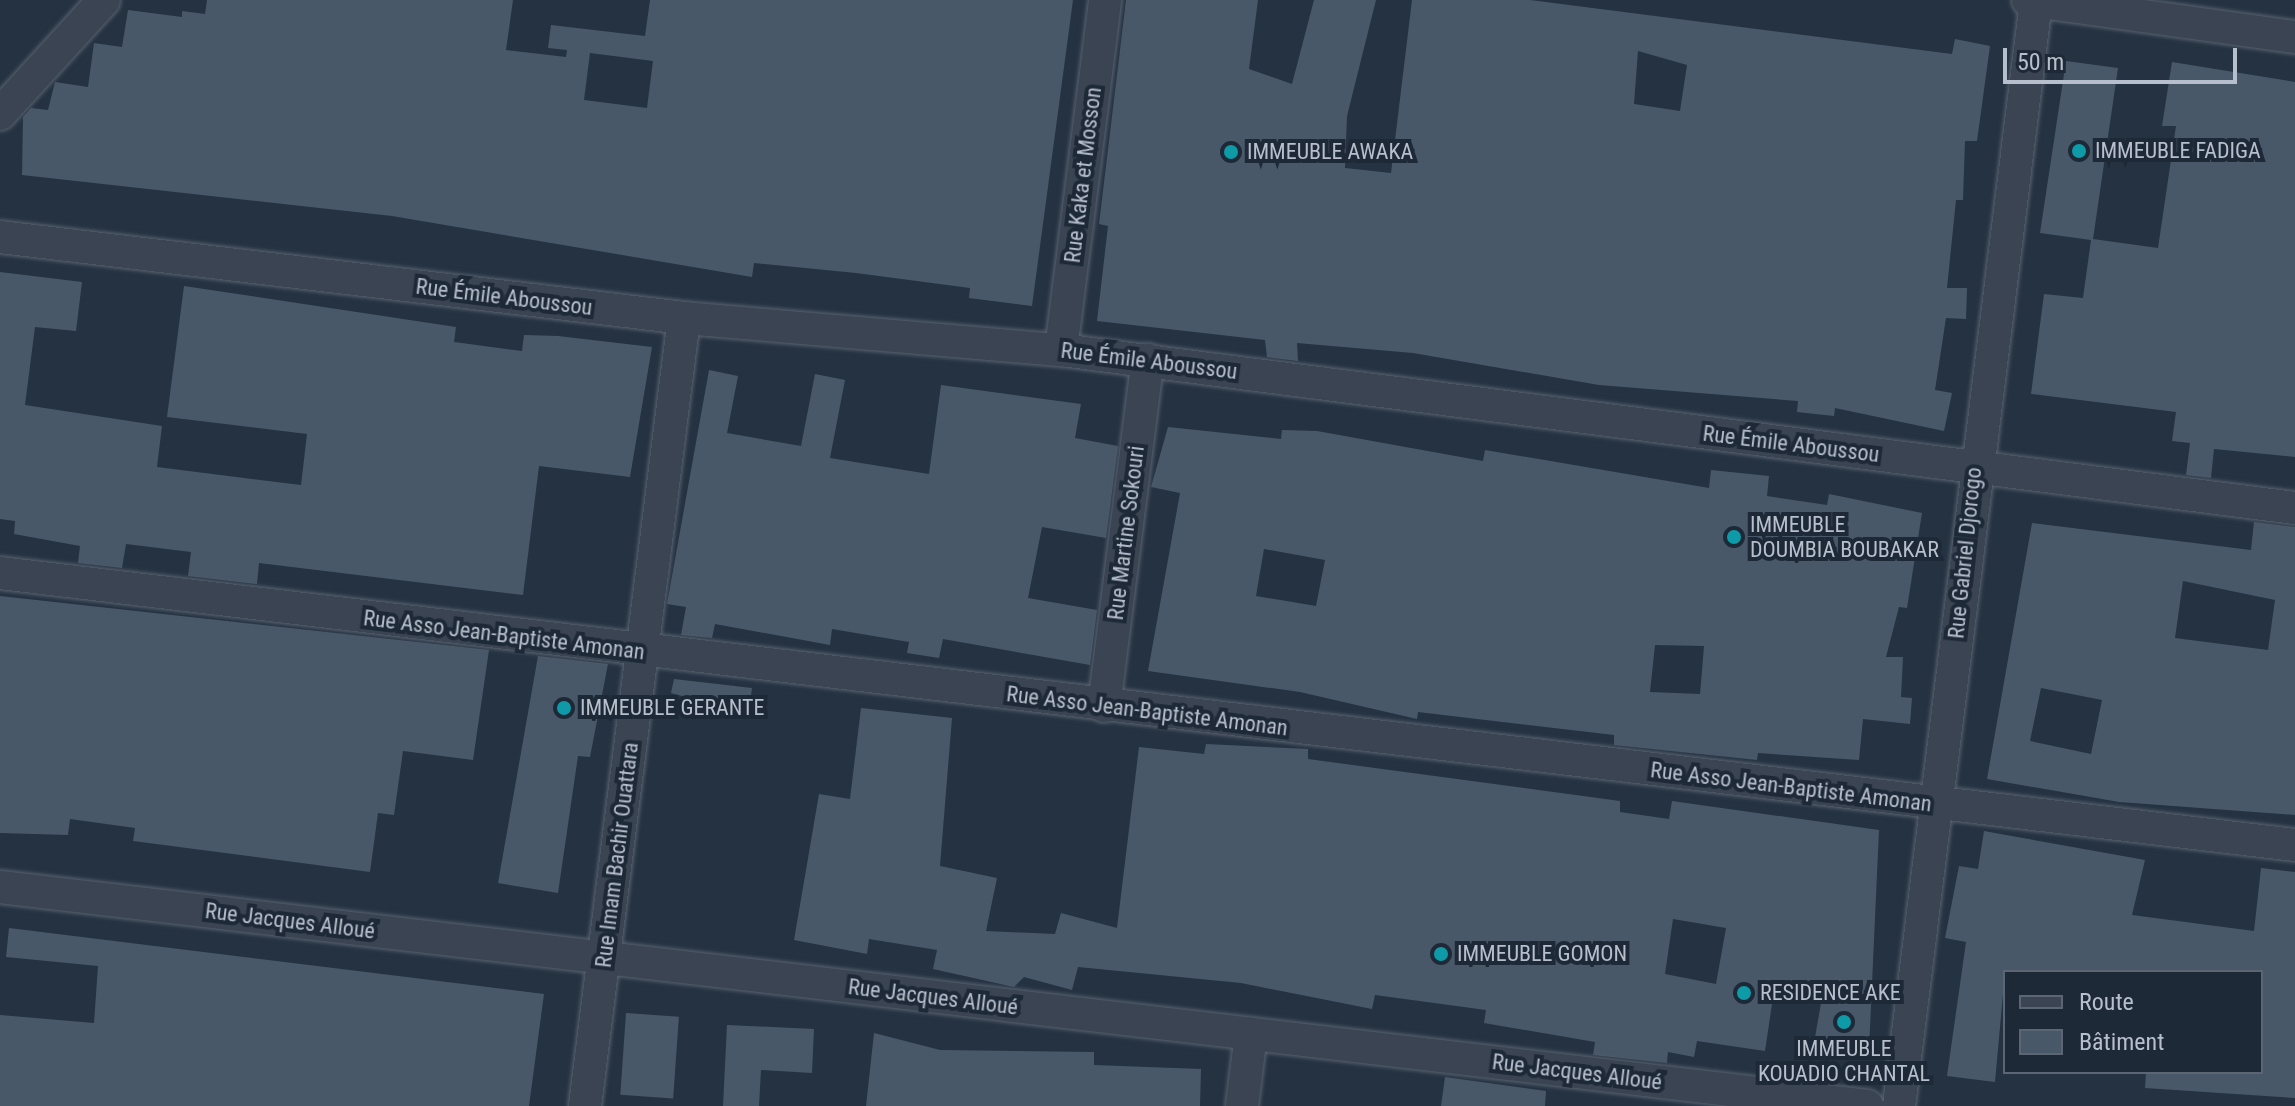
<!DOCTYPE html>
<html>
<head>
<meta charset="utf-8">
<style>
  body { margin:0 }
  #map { position:relative; width:2295px; height:1106px; overflow:hidden; background:#253242; font-family:"Roboto Condensed",sans-serif }
  div>[style] { position:absolute }
  [style*='--x'] { left:calc(var(--x)*1px); top:calc(var(--y)*1px); width:calc(var(--w)*1px); rotate:calc(var(--a)*1deg) }
  .building>* { inset:0; background:#495869; transform-origin:0 0 }
  .roads { filter:drop-shadow(0 0 2px #58626f) drop-shadow(0 0 2px #58626f) }
  .minor>* { height:32px; margin:-16px; padding:0 16px; transform-origin:16px; border-radius:16px; background:#3a4452 }
  .dots>* { width:22px; height:22px; translate:-50% -50%; box-sizing:border-box; border:4px solid #1e2937; border-radius:50% }
  span { translate:-50% -50%; white-space:nowrap; text-align:center; line-height:1.15; -webkit-text-stroke:8px #1e2937; paint-order:stroke }
  .poi-label { font-size:22px; color:#b7bfcc }
  .left { translate:0 -50%; text-align:left }
  .street-label { font-size:22px; color:#b7bfcc }
  .legend { position:absolute; left:2003px; top:970px; width:260px; height:104px; box-sizing:border-box; background:#1e2937; border:2px solid #5b6573; margin:0; padding:10px 14px; list-style:none; font-size:24px; color:#b7bfcc }
  .legend li { display:flex; align-items:center; gap:16px; height:40px }
  .legend b { width:40px; border:2px solid #5b6573 }
  .scale { position:absolute; left:2003px; top:48px; width:234px; height:36px; box-sizing:border-box; border:4px solid #b7bfcc; border-top:0; padding-left:10px; font-size:24px; line-height:28px; white-space:nowrap; color:#b7bfcc; -webkit-text-stroke:6px #1e2937; paint-order:stroke }
</style>
</head>
<body>
<div id="map">
  <div class="building">
    <div style="clip-path:polygon(evenodd,207px 0,513px 0,506px 50px,566px 57px,567px 50px,548px 48px,551px 25px,645px 36px,650px 0,1073px 0,1032px 306px,969px 298px,970px 288px,856px 273px,754px 263px,752px 277px,392px 216px,22px 175px,23px 117px,31px 108px,48px 110px,55px 82px,88px 87px,94px 43px,122px 47px,128px 10px,182px 17px,182px 11px,205px 14px,207px 0,590px 53px,653px 61px,647px 108px,584px 100px,590px 53px)"></div>
    <div style="clip-path:polygon(evenodd,1126px 0,1258px 0,1249px 69px,1292px 84px,1314px 0,1376px 0,1347px 116px,1345px 168px,1391px 173px,1412px 0,1530px 0,1952px 54px,1955px 39px,1990px 46px,1977px 141px,1965px 141px,1963px 200px,1956px 200px,1947px 288px,1967px 288px,1966px 319px,1946px 318px,1935px 390px,1952px 393px,1944px 431px,1835px 408px,1834px 416px,1797px 412px,1798px 401px,1599px 385px,1413px 353px,1297px 343px,1298px 361px,1267px 357px,1265px 340px,1097px 321px,1108px 226px,1099px 224px,1126px 0,1638px 51px,1687px 65px,1680px 111px,1634px 104px,1638px 51px)"></div>
    <div style="clip-path:polygon(2066px 61px,2118px 68px,2093px 239px,2158px 248px,2176px 126px,2162px 126px,2172px 62px,2295px 82px,2295px 457px,2214px 449px,2211px 478px,2186px 475px,2190px 443px,2172px 441px,2176px 412px,2031px 394px,2044px 294px,2083px 298px,2091px 240px,2040px 233px)"></div>
    <div style="clip-path:polygon(0 272px,82px 282px,76px 331px,35px 327px,25px 405px,162px 426px,157px 467px,301px 485px,307px 434px,167px 417px,184px 286px,456px 327px,454px 342px,522px 351px,524px 335px,558px 336px,652px 347px,630px 477px,539px 466px,523px 595px,259px 563px,257px 584px,188px 576px,191px 552px,126px 544px,122px 568px,78px 563px,80px 546px,14px 534px,15px 521px,0 519px)"></div>
    <div style="clip-path:polygon(709px 370px,738px 376px,727px 433px,801px 446px,815px 374px,845px 380px,830px 458px,929px 474px,941px 385px,1081px 404px,1075px 438px,1118px 446px,1106px 538px,1042px 527px,1028px 598px,1097px 610px,1090px 665px,943px 639px,939px 658px,907px 653px,909px 642px,832px 629px,830px 645px,715px 624px,712px 638px,681px 635px,686px 607px,667px 604px)"></div>
    <div style="clip-path:polygon(evenodd,1168px 427px,1281px 439px,1282px 430px,1317px 431px,1483px 461px,1485px 450px,1709px 488px,1711px 470px,1769px 476px,1767px 496px,1827px 505px,1829px 494px,1922px 513px,1907px 608px,1899px 607px,1886px 657px,1903px 657px,1901px 697px,1912px 698px,1910px 724px,1863px 719px,1859px 760px,1758px 753px,1757px 760px,1614px 745px,1614px 735px,1418px 712px,1417px 719px,1300px 692px,1148px 671px,1180px 493px,1151px 487px,1168px 427px,1264px 549px,1325px 560px,1316px 606px,1256px 596px,1264px 549px,1168px 427px,1655px 645px,1704px 646px,1700px 694px,1650px 692px,1655px 645px)"></div>
    <div style="clip-path:polygon(evenodd,2254px 522px,2295px 527px,2295px 815px,2119px 802px,1987px 779px,2032px 523px,2251px 550px,2254px 522px,2183px 581px,2275px 600px,2268px 650px,2175px 638px,2183px 581px,2254px 522px,2041px 688px,2102px 700px,2091px 754px,2030px 741px,2041px 688px)"></div>
    <div style="clip-path:polygon(0 596px,489px 650px,473px 760px,403px 751px,394px 815px,378px 813px,370px 872px,133px 841px,135px 828px,70px 819px,68px 835px,0 833px)"></div>
    <div style="clip-path:polygon(538px 656px,608px 664px,590px 757px,578px 756px,558px 893px,498px 883px)"></div>
    <div style="clip-path:polygon(674px 679px,752px 688px,748px 718px,722px 716px,723px 707px,671px 693px)"></div>
    <div style="clip-path:polygon(evenodd,861px 708px,952px 718px,940px 866px,997px 878px,986px 931px,1055px 934px,1061px 913px,1117px 928px,1139px 747px,1204px 754px,1206px 744px,1308px 749px,1308px 759px,1620px 801px,1620px 812px,1669px 819px,1672px 801px,1879px 830px,1869px 1050px,1813px 1049px,1824px 986px,1775px 984px,1765px 1051px,1697px 1041px,1694px 1057px,1668px 1052px,1667px 1063px,1593px 1055px,1595px 1042px,1484px 1023px,1486px 1010px,1375px 995px,1372px 1009px,1241px 983px,1078px 967px,1072px 990px,1024px 977px,1014px 987px,933px 969px,937px 950px,869px 939px,867px 954px,794px 940px,819px 794px,850px 799px,861px 708px,1673px 919px,1726px 928px,1716px 984px,1665px 974px,1673px 919px)"></div>
    <div style="clip-path:polygon(1984px 831px,2145px 860px,2132px 915px,2254px 931px,2261px 868px,2295px 872px,2295px 1098px,2145px 1088px,2146px 1072px,2261px 1072px,2261px 972px,2005px 972px,1995px 1082px,1947px 1076px,1966px 942px,1945px 938px,1959px 866px,1978px 869px)"></div>
    <div style="clip-path:polygon(9px 928px,544px 994px,529px 1106px,0 1106px,0 1015px,94px 1023px,98px 966px,6px 957px)"></div>
    <div style="left:626px;top:1013px;width:53px;height:82px;rotate:4deg"></div>
    <div style="clip-path:polygon(727px 1025px,814px 1029px,812px 1073px,761px 1070px,759px 1106px,723px 1106px)"></div>
    <div style="clip-path:polygon(874px 1033px,940px 1050px,1094px 1052px,1094px 1065px,1201px 1069px,1200px 1106px,866px 1106px)"></div>
    <div style="clip-path:polygon(1445px 1077px,1546px 1091px,1545px 1106px,1441px 1106px)"></div>
  </div>
  <div class="roads">
    <div class="minor">
      <div style="--x:2028;--y:0;--w:270;--a:7.9"></div>
      <div style="--x:0;--y:114;--w:154;--a:-47.6"></div>
      <div style="--x:0;--y:237;--w:689;--a:6.75"></div>
      <div style="--x:684;--y:318;--w:378;--a:4.9"></div>
      <div style="--x:1061;--y:350;--w:1244;--a:7.3"></div>
      <div style="--x:1061;--y:350;--w:353;--a:-82.8"></div>
      <div style="--x:0;--y:573;--w:2311;--a:6.76"></div>
      <div style="--x:1104;--y:706;--w:349;--a:-82.8"></div>
      <div style="--x:0;--y:887;--w:1880;--a:6.69"></div>
      <div style="--x:585;--y:1106;--w:794;--a:-82.84"></div>
      <div style="--x:1242;--y:1106;--w:73;--a:-82.9"></div>
      <div style="--x:1899;--y:1106;--w:1113;--a:-82.93"></div>
    </div>
  </div>
  <div class="dots">
    <div style="left:2079px;top:151px;background:#0f9aa8"></div>
    <div style="left:1231px;top:152px;background:#0f9aa8"></div>
    <div style="left:1734px;top:537px;background:#0f9aa8"></div>
    <div style="left:564px;top:708px;background:#0f9aa8"></div>
    <div style="left:1441px;top:954px;background:#0f9aa8"></div>
    <div style="left:1744px;top:993px;background:#0f9aa8"></div>
    <div style="left:1844px;top:1022px;background:#0f9aa8"></div>
  </div>
  <div class="poi-label">
    <span class="left" style="left:2095px;top:151px">IMMEUBLE FADIGA</span>
    <span class="left" style="left:1247px;top:152px">IMMEUBLE AWAKA</span>
    <span class="left" style="left:1750px;top:537px">IMMEUBLE<br>DOUMBIA BOUBAKAR</span>
    <span class="left" style="left:580px;top:708px">IMMEUBLE GERANTE</span>
    <span class="left" style="left:1457px;top:954px">IMMEUBLE GOMON</span>
    <span class="left" style="left:1760px;top:993px">RESIDENCE AKE</span>
    <span style="left:1844px;top:1061px">IMMEUBLE<br>KOUADIO CHANTAL</span>
  </div>
  <div class="street-label">
    <span style="left:1083px;top:175px;rotate:-83deg">Rue Kaka et Mosson</span>
    <span style="left:504px;top:297px;rotate:7deg">Rue Émile Aboussou</span>
    <span style="left:1149px;top:361px;rotate:7deg">Rue Émile Aboussou</span>
    <span style="left:1791px;top:444px;rotate:7deg">Rue Émile Aboussou</span>
    <span style="left:1126px;top:533px;rotate:-83deg">Rue Martine Sokouri</span>
    <span style="left:1965px;top:553px;rotate:-84deg">Rue Gabriel Djorogo</span>
    <span style="left:504px;top:635px;rotate:7deg">Rue Asso Jean-Baptiste Amonan</span>
    <span style="left:1147px;top:711px;rotate:7deg">Rue Asso Jean-Baptiste Amonan</span>
    <span style="left:1791px;top:787px;rotate:7deg">Rue Asso Jean-Baptiste Amonan</span>
    <span style="left:617px;top:855px;rotate:-83deg">Rue Imam Bachir Ouattara</span>
    <span style="left:290px;top:921px;rotate:7deg">Rue Jacques Alloué</span>
    <span style="left:933px;top:997px;rotate:7deg">Rue Jacques Alloué</span>
    <span style="left:1577px;top:1072px;rotate:7deg">Rue Jacques Alloué</span>
  </div>
  <ul class="legend">
  <li><b style="height:10px;background:#3a4452"></b>Route</li>
  <li><b style="height:22px;background:#495869"></b>Bâtiment</li>
  </ul>
  <div class="scale">50 m</div>
</div>
</body>
</html>
